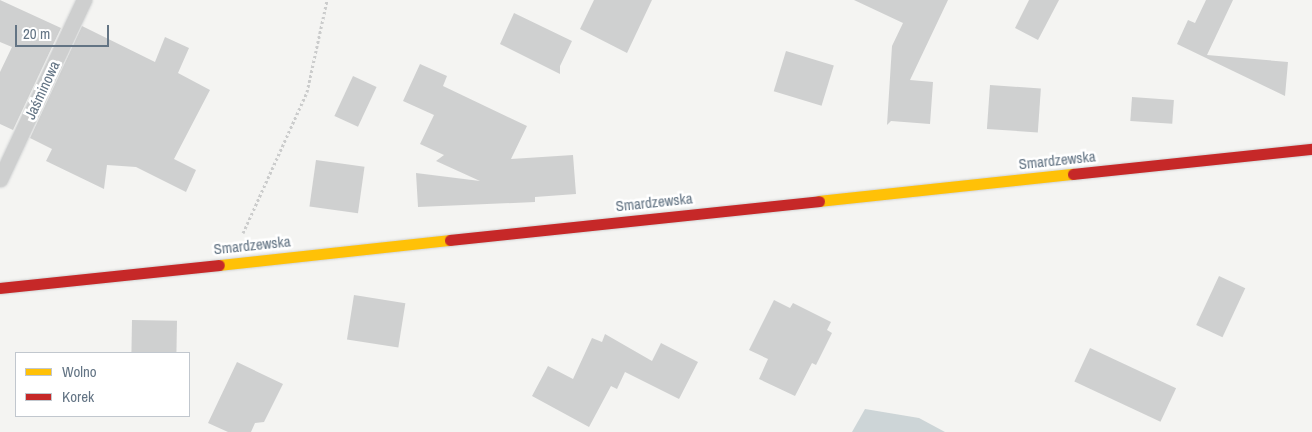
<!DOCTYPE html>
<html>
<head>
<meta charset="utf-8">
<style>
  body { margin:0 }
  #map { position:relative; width:1312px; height:432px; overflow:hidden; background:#f4f4f2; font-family:"Archivo Narrow",sans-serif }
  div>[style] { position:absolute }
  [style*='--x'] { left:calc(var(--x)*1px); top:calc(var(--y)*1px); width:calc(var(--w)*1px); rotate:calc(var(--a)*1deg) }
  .water>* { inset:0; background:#cdd5d7 }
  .building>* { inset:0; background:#cfd0d0; transform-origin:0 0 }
  .path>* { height:3px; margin-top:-1.5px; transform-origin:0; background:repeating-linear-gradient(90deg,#cbcccc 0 2.5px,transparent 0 5px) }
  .roads { filter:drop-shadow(0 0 1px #cfd1d2) drop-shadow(0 0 1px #cfd1d2) }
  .lane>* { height:15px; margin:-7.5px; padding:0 7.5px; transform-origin:7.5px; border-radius:7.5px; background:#cecfcf }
  .slow>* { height:11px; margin:-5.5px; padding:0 5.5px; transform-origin:5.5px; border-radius:5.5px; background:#ffc107 }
  .jam>* { height:11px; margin:-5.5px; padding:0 5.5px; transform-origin:5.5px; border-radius:5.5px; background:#c62828 }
  span { translate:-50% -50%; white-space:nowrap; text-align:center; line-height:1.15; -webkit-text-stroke:5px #fff; paint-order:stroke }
  .street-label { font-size:15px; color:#637484 }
  .legend { position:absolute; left:15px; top:352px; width:175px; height:65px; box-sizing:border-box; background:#fff; border:1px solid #c1c7ce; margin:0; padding:6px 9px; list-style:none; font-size:15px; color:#637484 }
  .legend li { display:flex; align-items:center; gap:10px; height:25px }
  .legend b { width:25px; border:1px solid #c1c7ce }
  .scale { position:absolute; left:15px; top:25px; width:94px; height:22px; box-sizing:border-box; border:2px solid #637484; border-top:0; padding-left:6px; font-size:15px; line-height:18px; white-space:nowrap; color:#637484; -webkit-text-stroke:4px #fff; paint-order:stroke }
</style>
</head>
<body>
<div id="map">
  <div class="water">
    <div style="clip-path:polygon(865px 409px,919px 418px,945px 432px,852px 432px)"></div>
  </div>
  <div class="building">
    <div style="clip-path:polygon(0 0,61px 28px,13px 130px,0 124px,0 72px,12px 47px,0 42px)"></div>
    <div style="clip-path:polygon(594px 0,652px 0,627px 53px,580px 29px)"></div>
    <div style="clip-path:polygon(854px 0,948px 0,910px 80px,933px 82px,930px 124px,891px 121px,887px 125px,892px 46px,903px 23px)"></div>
    <div style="clip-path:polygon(1029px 0,1059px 0,1038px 40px,1015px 28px)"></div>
    <div style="clip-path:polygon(1206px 0,1233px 0,1207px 55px,1288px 62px,1285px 96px,1177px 44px,1188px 20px,1195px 23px)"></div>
    <div style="clip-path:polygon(514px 13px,572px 41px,560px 66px,560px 74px,500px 44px)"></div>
    <div style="clip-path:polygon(82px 26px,155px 62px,165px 37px,189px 48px,178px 73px,210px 90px,174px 159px,196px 170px,186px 192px,136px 167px,107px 165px,104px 189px,46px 161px,52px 149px,30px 138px)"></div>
    <div style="left:786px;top:51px;width:50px;height:42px;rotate:17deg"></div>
    <div style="clip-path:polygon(420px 64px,447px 76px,443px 86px,527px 126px,511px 159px,573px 155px,576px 194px,535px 197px,535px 202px,418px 207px,416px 173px,480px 181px,436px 161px,444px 155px,420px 144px,434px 115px,403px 101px)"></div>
    <div style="left:353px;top:76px;width:26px;height:44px;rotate:25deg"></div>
    <div style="left:990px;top:85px;width:51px;height:44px;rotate:4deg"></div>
    <div style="left:1132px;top:97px;width:42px;height:24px;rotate:4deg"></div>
    <div style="left:316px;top:160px;width:49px;height:47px;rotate:8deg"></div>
    <div style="left:1219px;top:276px;width:29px;height:54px;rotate:25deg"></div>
    <div style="left:354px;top:295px;width:52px;height:45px;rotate:9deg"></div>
    <div style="clip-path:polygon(774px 300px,790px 308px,793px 303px,831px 322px,827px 330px,832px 333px,816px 365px,812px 363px,795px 396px,759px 379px,768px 359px,749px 350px)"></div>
    <div style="left:132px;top:320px;width:45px;height:33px;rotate:1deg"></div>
    <div style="clip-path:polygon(605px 334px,652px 361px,661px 343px,698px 362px,679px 399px,625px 372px,617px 389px,611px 386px,589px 427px,532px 396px,548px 366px,573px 379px,592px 338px,602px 342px)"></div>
    <div style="left:1090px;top:348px;width:95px;height:37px;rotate:25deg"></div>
    <div style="clip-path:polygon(237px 362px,283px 384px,264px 422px,255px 423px,251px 432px,228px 432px,208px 423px)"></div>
  </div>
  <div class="path">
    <div style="--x:243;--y:233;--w:155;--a:-65.6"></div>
    <div style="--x:307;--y:92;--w:94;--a:-77.7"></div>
  </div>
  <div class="roads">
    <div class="lane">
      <div style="--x:0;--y:179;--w:198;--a:-64.9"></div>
    </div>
    <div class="slow">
      <div style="--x:819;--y:201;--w:255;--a:-6.1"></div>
      <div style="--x:219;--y:265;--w:232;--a:-6.2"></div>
    </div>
    <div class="jam">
      <div style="--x:1073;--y:174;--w:240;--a:-6"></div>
      <div style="--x:450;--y:240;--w:371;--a:-6"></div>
      <div style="--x:0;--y:288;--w:220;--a:-6"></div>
    </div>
  </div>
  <div class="street-label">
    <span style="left:42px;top:90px;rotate:-65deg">Jaśminowa</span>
    <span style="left:1057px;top:160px;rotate:-6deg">Smardzewska</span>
    <span style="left:654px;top:202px;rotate:-6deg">Smardzewska</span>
    <span style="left:252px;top:245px;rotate:-6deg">Smardzewska</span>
  </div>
  <ul class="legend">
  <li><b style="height:6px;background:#ffc107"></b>Wolno</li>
  <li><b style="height:6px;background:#c62828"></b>Korek</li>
  </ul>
  <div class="scale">20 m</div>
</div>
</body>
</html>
